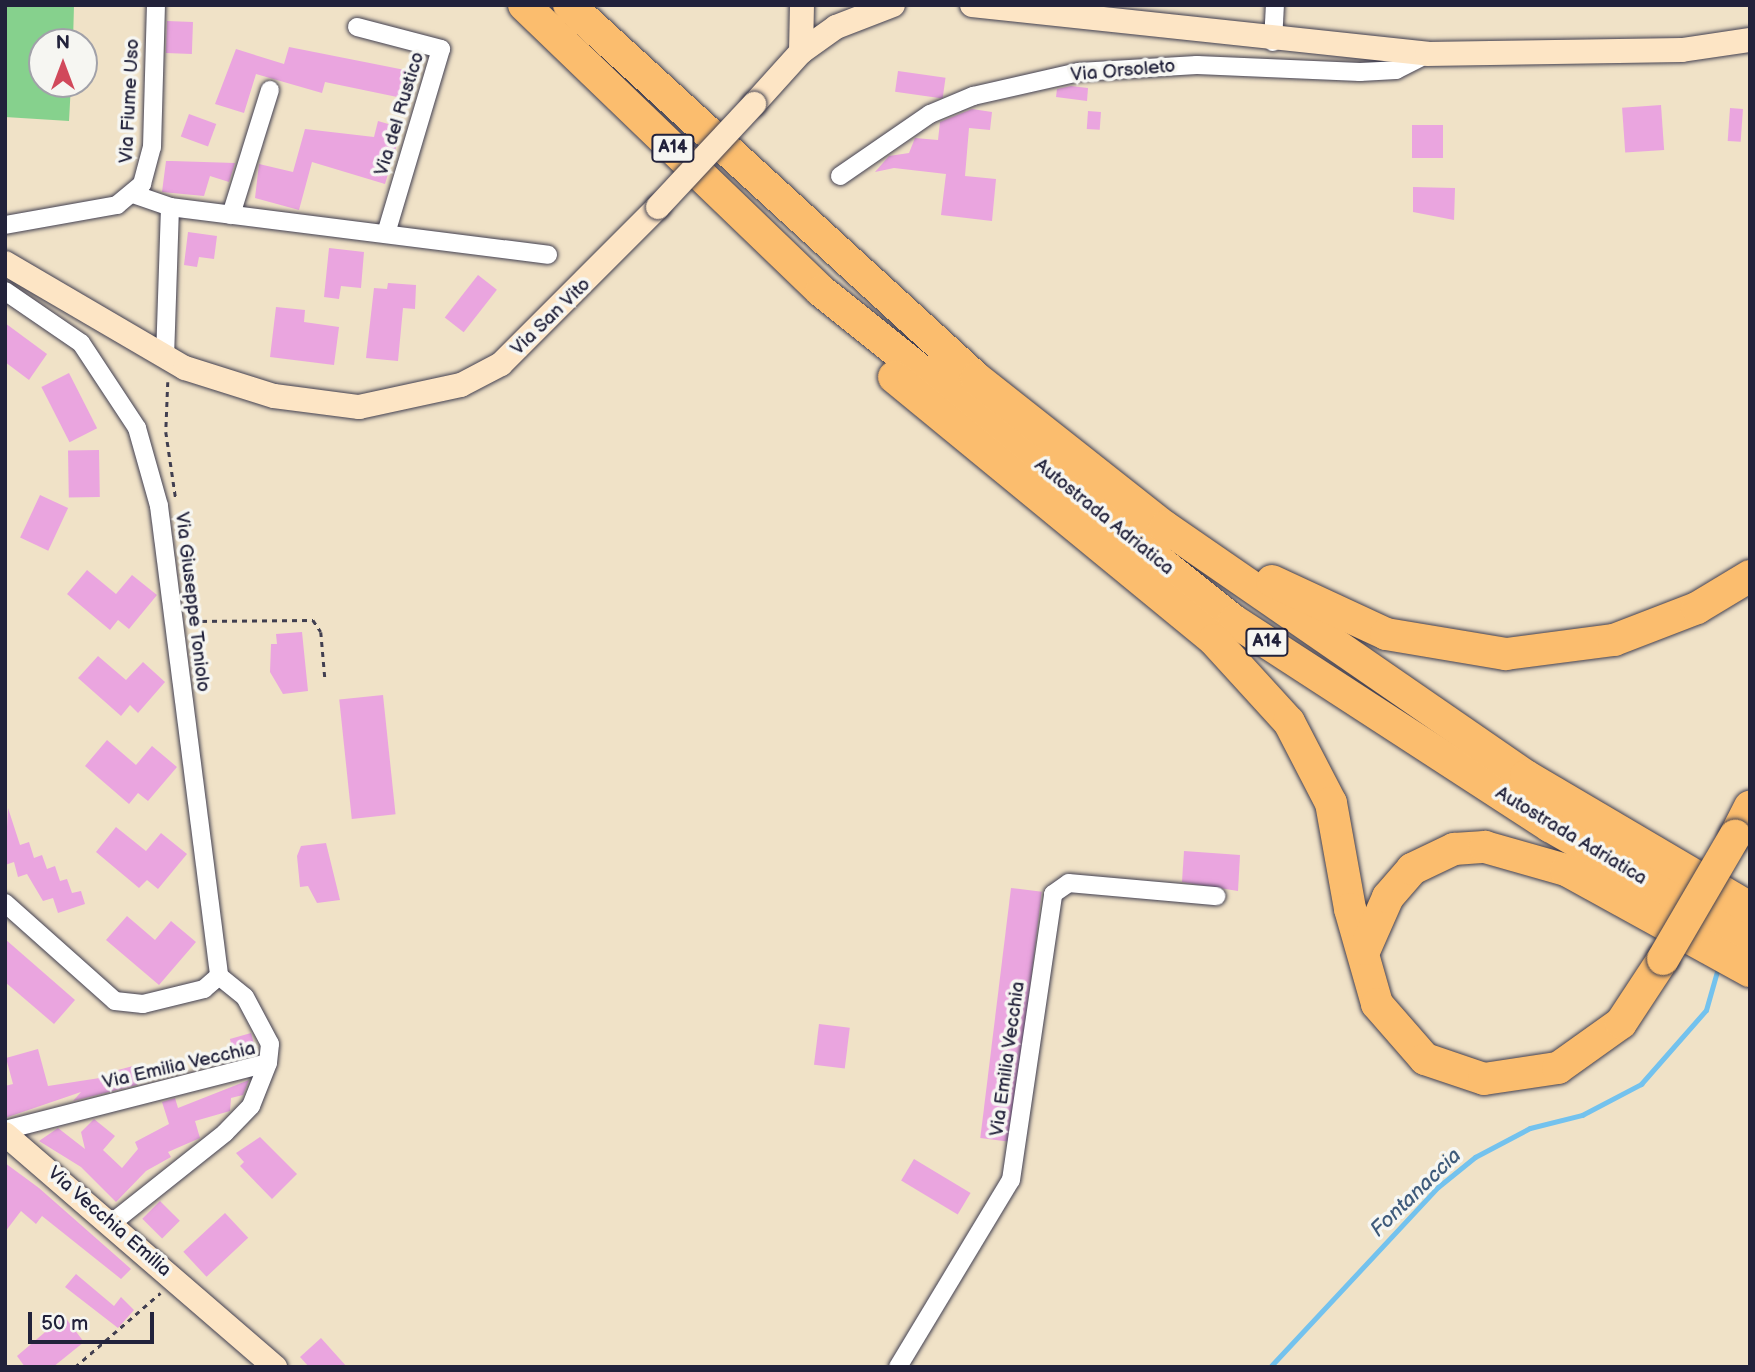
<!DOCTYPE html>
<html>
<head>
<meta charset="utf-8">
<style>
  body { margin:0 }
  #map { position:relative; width:1755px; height:1372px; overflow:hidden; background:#f0e2c7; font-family:"Balsamiq Sans",sans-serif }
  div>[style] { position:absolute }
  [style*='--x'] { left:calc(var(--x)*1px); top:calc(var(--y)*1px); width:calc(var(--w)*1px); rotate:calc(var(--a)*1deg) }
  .green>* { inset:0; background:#86d18d }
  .stream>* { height:5px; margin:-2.5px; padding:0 2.5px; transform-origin:2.5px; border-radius:2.5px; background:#73c2ee }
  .building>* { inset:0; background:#eaa5df; transform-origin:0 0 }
  .path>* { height:2.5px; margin-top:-1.25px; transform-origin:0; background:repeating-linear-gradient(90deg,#413f50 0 5px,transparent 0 10px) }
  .roads { filter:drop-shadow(0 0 2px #413f50) drop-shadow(0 0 2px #413f50) }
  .street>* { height:18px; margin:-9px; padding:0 9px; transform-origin:9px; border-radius:9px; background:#fff }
  .secondary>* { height:24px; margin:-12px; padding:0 12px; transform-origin:12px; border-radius:12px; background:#fde5c5 }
  .highway>* { height:32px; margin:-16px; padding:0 16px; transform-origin:16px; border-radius:16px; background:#fbbd6e }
  .bridges { filter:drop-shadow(0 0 2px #413f50) drop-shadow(0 0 2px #413f50) }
  .secondary-bridge>* { height:24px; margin:-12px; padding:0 12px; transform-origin:12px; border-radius:12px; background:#fde5c5 }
  .highway-bridge>* { height:32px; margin:-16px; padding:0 16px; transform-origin:16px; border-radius:16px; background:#fbbd6e }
  span { translate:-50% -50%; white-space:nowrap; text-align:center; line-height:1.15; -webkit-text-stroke:7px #f6f6f2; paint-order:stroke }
  .shield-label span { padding:2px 5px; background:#f6f6f2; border:2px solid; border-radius:5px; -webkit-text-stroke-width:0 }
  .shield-label { font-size:18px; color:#22223b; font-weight:700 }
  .street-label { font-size:19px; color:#22223b }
  .water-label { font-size:21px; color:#3e5a7a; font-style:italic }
  .frame { position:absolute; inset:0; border:7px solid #22223b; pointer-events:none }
  .north { position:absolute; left:28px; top:28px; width:70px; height:70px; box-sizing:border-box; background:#f6f6f2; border:2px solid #a1a1a9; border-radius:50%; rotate:0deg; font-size:19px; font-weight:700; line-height:28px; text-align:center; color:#22223b }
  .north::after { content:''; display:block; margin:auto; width:24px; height:32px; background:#d1495b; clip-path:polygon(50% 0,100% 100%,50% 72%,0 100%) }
  .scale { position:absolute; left:28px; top:1312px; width:126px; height:32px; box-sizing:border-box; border:4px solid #22223b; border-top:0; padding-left:9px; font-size:21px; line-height:24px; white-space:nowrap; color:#22223b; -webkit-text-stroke:5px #f6f6f2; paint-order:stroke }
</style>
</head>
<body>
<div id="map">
  <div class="green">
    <div style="clip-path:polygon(5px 5px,74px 5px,73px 42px,42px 42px,42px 84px,71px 84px,69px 121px,5px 117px)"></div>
  </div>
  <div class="stream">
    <div style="--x:1270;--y:1367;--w:246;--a:-47"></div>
    <div style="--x:1438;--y:1187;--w:48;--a:-39"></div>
    <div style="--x:1475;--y:1157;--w:62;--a:-27.8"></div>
    <div style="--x:1530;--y:1128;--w:54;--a:-14"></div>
    <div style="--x:1582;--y:1115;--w:67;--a:-27.7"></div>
    <div style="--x:1641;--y:1084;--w:98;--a:-48.7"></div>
    <div style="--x:1706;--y:1010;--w:44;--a:-74.1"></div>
  </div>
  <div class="building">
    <div style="left:167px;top:21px;width:26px;height:32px;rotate:2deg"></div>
    <div style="clip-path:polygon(289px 47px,410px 71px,402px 98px,325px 82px,322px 93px,256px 74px,244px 113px,215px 104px,236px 49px,284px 64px)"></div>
    <div style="left:898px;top:71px;width:48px;height:21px;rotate:8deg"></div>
    <div style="clip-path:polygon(1071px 86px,1088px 88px,1087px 101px,1056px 97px,1057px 89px)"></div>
    <div style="left:1661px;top:105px;width:45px;height:39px;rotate:86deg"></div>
    <div style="left:1730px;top:108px;width:13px;height:33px;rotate:4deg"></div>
    <div style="clip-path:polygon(972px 109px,992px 112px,990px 130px,969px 128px,965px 176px,996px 179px,992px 221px,941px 215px,946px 174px,894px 168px,875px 172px,889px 156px,909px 153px,915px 138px,938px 140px,940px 122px)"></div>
    <div style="left:1088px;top:111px;width:13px;height:18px;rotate:4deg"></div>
    <div style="left:189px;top:114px;width:29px;height:24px;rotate:20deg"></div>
    <div style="clip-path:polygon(378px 121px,402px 128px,385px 184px,312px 162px,299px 210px,255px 198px,259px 164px,293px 172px,305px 129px,374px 137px)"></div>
    <div style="left:1412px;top:125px;width:31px;height:33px"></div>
    <div style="clip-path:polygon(166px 161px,172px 161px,235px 163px,229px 182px,210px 176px,204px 196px,162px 192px)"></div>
    <div style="clip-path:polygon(1413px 187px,1455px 188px,1454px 220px,1413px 212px)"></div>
    <div style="clip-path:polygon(188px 232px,217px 236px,214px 259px,199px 257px,197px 267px,184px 265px)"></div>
    <div style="clip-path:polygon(329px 248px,364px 252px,361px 288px,341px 286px,339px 299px,324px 297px)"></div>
    <div style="left:478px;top:275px;width:24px;height:54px;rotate:38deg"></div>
    <div style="clip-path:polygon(388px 283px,416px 285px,415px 309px,403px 308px,398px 361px,366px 358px,374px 288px,387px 289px)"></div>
    <div style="clip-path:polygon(276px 307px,305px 310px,304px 322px,339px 327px,334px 365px,270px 357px)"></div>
    <div style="clip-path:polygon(5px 323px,47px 354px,29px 380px,5px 362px)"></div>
    <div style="left:69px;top:373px;width:62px;height:31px;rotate:63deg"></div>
    <div style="left:99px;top:450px;width:47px;height:31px;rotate:89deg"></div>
    <div style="left:40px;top:495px;width:31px;height:47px;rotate:25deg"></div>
    <div style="clip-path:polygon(87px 570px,116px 594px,132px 575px,157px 595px,129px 629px,118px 620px,110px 630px,67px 594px)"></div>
    <div style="clip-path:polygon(302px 632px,308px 691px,283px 694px,270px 672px,271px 644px,277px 644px,276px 634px)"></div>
    <div style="clip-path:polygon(98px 656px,126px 680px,143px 662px,165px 682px,138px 713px,130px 705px,121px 716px,78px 678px)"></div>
    <div style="left:383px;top:695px;width:120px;height:44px;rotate:84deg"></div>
    <div style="clip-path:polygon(107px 740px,136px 765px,152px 746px,177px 767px,148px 801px,138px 793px,129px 804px,85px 766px)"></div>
    <div style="clip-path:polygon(8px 808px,20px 845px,29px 842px,34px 858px,42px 855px,47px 869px,55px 866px,60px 881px,67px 879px,72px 893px,81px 891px,85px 904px,58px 913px,53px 898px,43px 901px,27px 874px,18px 877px,14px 862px,5px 865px)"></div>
    <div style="clip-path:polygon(116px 827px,146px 851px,161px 833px,187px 854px,158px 889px,147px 880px,139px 888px,96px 852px)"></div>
    <div style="clip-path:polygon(326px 843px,340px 900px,317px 903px,308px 886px,300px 887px,297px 856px,301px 846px)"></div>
    <div style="clip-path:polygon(1184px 851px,1240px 855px,1238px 891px,1182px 882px)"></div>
    <div style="left:1011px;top:888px;width:31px;height:252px;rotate:7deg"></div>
    <div style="clip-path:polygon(127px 916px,155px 940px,171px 921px,196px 942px,159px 985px,106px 940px)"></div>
    <div style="clip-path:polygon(5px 939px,75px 1000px,54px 1024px,5px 982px)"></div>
    <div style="left:819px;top:1024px;width:31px;height:41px;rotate:7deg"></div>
    <div style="left:251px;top:1033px;width:22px;height:22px;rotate:74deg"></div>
    <div style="clip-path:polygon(38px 1049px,48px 1086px,119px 1075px,118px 1070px,133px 1066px,137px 1085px,73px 1101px,81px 1092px,5px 1118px,5px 1086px,13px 1084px,6px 1058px)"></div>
    <div style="clip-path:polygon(249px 1080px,243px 1095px,231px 1098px,230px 1111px,195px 1121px,200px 1138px,168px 1152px,171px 1157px,146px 1171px,116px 1202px,81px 1167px,39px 1141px,58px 1128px,85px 1149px,81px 1132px,94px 1119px,115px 1136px,103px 1150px,122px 1168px,138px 1149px,135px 1142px,169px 1124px,162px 1102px,175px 1098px,178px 1108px)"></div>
    <div style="clip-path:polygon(260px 1137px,297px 1174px,272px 1199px,240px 1166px,244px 1162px,236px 1153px)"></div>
    <div style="left:914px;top:1159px;width:66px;height:25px;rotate:31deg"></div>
    <div style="clip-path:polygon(5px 1163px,39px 1188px,131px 1269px,121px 1279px,42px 1216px,36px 1224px,21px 1211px,5px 1232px)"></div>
    <div style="left:160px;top:1201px;width:28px;height:25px;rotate:45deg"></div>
    <div style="left:225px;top:1213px;width:34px;height:57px;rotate:47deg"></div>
    <div style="clip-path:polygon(76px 1274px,114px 1306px,121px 1297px,134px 1310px,118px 1328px,65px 1287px)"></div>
    <div style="clip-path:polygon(64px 1316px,84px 1342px,53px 1367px,25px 1367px,17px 1356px)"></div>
    <div style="clip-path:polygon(321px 1338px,347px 1367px,309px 1367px,300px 1357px)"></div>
  </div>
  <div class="path">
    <div style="--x:168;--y:382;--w:50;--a:92.3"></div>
    <div style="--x:166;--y:432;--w:69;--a:81.6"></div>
    <div style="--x:192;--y:621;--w:121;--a:-0.5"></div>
    <div style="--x:313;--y:620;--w:14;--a:56"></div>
    <div style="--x:321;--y:632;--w:46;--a:85"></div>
    <div style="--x:75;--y:1367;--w:113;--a:-41"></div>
  </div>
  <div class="roads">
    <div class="street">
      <div style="--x:357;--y:27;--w:87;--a:14.7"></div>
      <div style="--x:441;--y:49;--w:193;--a:106.6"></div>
      <div style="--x:1273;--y:42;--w:37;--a:-87"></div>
      <div style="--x:840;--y:176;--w:109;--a:-34.6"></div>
      <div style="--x:930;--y:114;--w:47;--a:-22.7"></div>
      <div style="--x:973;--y:96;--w:109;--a:-12.8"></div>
      <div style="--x:1079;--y:72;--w:118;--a:-3.4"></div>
      <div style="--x:1197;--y:65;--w:163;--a:2.5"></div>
      <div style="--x:1360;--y:72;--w:36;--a:-3"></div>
      <div style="--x:1396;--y:70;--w:35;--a:-27"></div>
      <div style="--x:133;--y:194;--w:39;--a:19"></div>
      <div style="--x:170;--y:207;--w:381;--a:7.2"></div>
      <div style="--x:231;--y:215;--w:131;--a:-72.7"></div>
      <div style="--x:5;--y:225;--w:114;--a:-10.1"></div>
      <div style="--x:117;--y:205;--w:33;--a:-40"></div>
      <div style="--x:142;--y:184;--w:38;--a:-75"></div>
      <div style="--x:152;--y:147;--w:142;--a:-88.4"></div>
      <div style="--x:5;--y:291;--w:92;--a:34.4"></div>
      <div style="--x:81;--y:343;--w:102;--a:56.6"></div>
      <div style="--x:137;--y:428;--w:81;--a:74.2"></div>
      <div style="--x:159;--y:506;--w:474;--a:82.7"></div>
      <div style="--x:165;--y:358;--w:151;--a:-88.1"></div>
      <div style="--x:5;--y:903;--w:147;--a:41.7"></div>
      <div style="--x:115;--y:1001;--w:28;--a:6"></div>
      <div style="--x:143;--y:1004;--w:63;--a:-13.8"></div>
      <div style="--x:204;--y:989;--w:20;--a:-41"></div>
      <div style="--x:219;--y:976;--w:33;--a:39"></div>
      <div style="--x:245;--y:997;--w:53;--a:62"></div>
      <div style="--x:270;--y:1044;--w:19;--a:96"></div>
      <div style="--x:5;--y:1130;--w:271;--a:-14.3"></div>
      <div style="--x:268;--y:1063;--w:46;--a:111.6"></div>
      <div style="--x:251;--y:1106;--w:37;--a:134"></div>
      <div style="--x:225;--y:1133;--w:144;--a:141.5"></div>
      <div style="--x:898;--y:1367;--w:218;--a:-58.9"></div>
      <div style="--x:1011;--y:1180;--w:289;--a:-81.6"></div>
      <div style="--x:1053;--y:894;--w:19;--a:-35"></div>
      <div style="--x:1069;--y:883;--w:148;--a:5.1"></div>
    </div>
    <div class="secondary">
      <div style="--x:972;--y:5;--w:458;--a:6.1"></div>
      <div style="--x:1427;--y:54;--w:255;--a:-0.9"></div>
      <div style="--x:1682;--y:50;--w:69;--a:-8.4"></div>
      <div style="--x:801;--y:52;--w:47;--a:-88.8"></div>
      <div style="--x:754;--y:104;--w:70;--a:-47.9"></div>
      <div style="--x:801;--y:52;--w:43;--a:-35.5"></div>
      <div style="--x:836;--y:27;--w:61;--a:-21.1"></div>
      <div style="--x:5;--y:263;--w:208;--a:30.3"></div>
      <div style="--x:185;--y:368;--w:93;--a:17.5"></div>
      <div style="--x:274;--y:396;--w:86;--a:7.4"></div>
      <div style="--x:359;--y:407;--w:104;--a:-12.2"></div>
      <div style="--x:461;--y:385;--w:45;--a:-27.7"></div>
      <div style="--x:501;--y:364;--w:222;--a:-45"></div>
      <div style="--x:5;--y:1134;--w:357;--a:40.8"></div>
    </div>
    <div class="highway">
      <div style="--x:524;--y:5;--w:412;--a:43.9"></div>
      <div style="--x:821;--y:291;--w:529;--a:38.63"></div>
      <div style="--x:1234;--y:621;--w:377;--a:33"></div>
      <div style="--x:1550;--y:826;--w:231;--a:29.9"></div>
      <div style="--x:569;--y:5;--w:552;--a:42.5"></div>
      <div style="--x:976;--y:378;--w:241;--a:38.3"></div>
      <div style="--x:1165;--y:527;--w:439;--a:34.6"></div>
      <div style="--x:1526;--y:776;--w:260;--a:30.5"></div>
      <div style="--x:894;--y:377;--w:414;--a:39.4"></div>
      <div style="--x:1214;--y:640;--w:111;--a:47.6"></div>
      <div style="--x:1289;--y:722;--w:91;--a:62.6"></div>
      <div style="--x:1331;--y:803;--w:108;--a:79.8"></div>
      <div style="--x:1350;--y:909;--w:99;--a:74.1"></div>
      <div style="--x:1377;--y:1004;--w:73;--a:48.9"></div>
      <div style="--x:1425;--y:1059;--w:62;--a:18.7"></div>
      <div style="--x:1484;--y:1079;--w:75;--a:-8.5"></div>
      <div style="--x:1558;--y:1068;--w:77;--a:-35.5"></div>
      <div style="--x:1621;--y:1023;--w:77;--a:-56.7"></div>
      <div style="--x:1272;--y:581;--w:126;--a:24.9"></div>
      <div style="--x:1386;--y:634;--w:122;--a:9.5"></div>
      <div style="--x:1506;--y:654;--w:109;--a:-7.4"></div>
      <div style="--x:1614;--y:640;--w:89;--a:-21.1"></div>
      <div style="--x:1697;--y:608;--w:62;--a:-31.1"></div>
      <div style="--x:1735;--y:836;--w:33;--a:-63"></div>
      <div style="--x:1365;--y:949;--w:57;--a:-66.1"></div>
      <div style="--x:1388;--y:897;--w:37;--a:-49"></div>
      <div style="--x:1412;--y:869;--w:47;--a:-25.5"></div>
      <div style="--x:1454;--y:849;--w:31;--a:-4"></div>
      <div style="--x:1485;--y:847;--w:84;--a:15.9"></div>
      <div style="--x:1566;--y:870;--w:210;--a:28.8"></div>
    </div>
  </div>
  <div class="bridges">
    <div class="secondary-bridge">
      <div style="--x:658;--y:207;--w:141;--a:-47"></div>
    </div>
    <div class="highway-bridge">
      <div style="--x:1663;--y:959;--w:143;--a:-59.7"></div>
    </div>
  </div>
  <div class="shield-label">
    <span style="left:673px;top:148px">A14</span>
    <span style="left:1267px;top:642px">A14</span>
  </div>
  <div class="street-label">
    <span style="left:1123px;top:71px;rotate:-5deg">Via Orsoleto</span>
    <span style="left:130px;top:101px;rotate:-87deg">Via Fiume Uso</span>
    <span style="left:400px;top:114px;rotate:-73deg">Via del Rustico</span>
    <span style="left:551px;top:317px;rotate:-44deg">Via San Vito</span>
    <span style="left:1104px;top:517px;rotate:39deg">Autostrada Adriatica</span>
    <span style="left:192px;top:602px;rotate:83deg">Via Giuseppe Toniolo</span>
    <span style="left:1571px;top:836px;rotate:31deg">Autostrada Adriatica</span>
    <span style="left:1008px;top:1059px;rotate:-82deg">Via Emilia Vecchia</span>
    <span style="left:179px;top:1066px;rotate:-13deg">Via Emilia Vecchia</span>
    <span style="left:109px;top:1222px;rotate:41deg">Via Vecchia Emilia</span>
  </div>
  <div class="water-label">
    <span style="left:1416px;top:1193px;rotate:-44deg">Fontanaccia</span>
  </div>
  <div class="frame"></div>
  <div class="north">N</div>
  <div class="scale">50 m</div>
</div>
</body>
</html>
